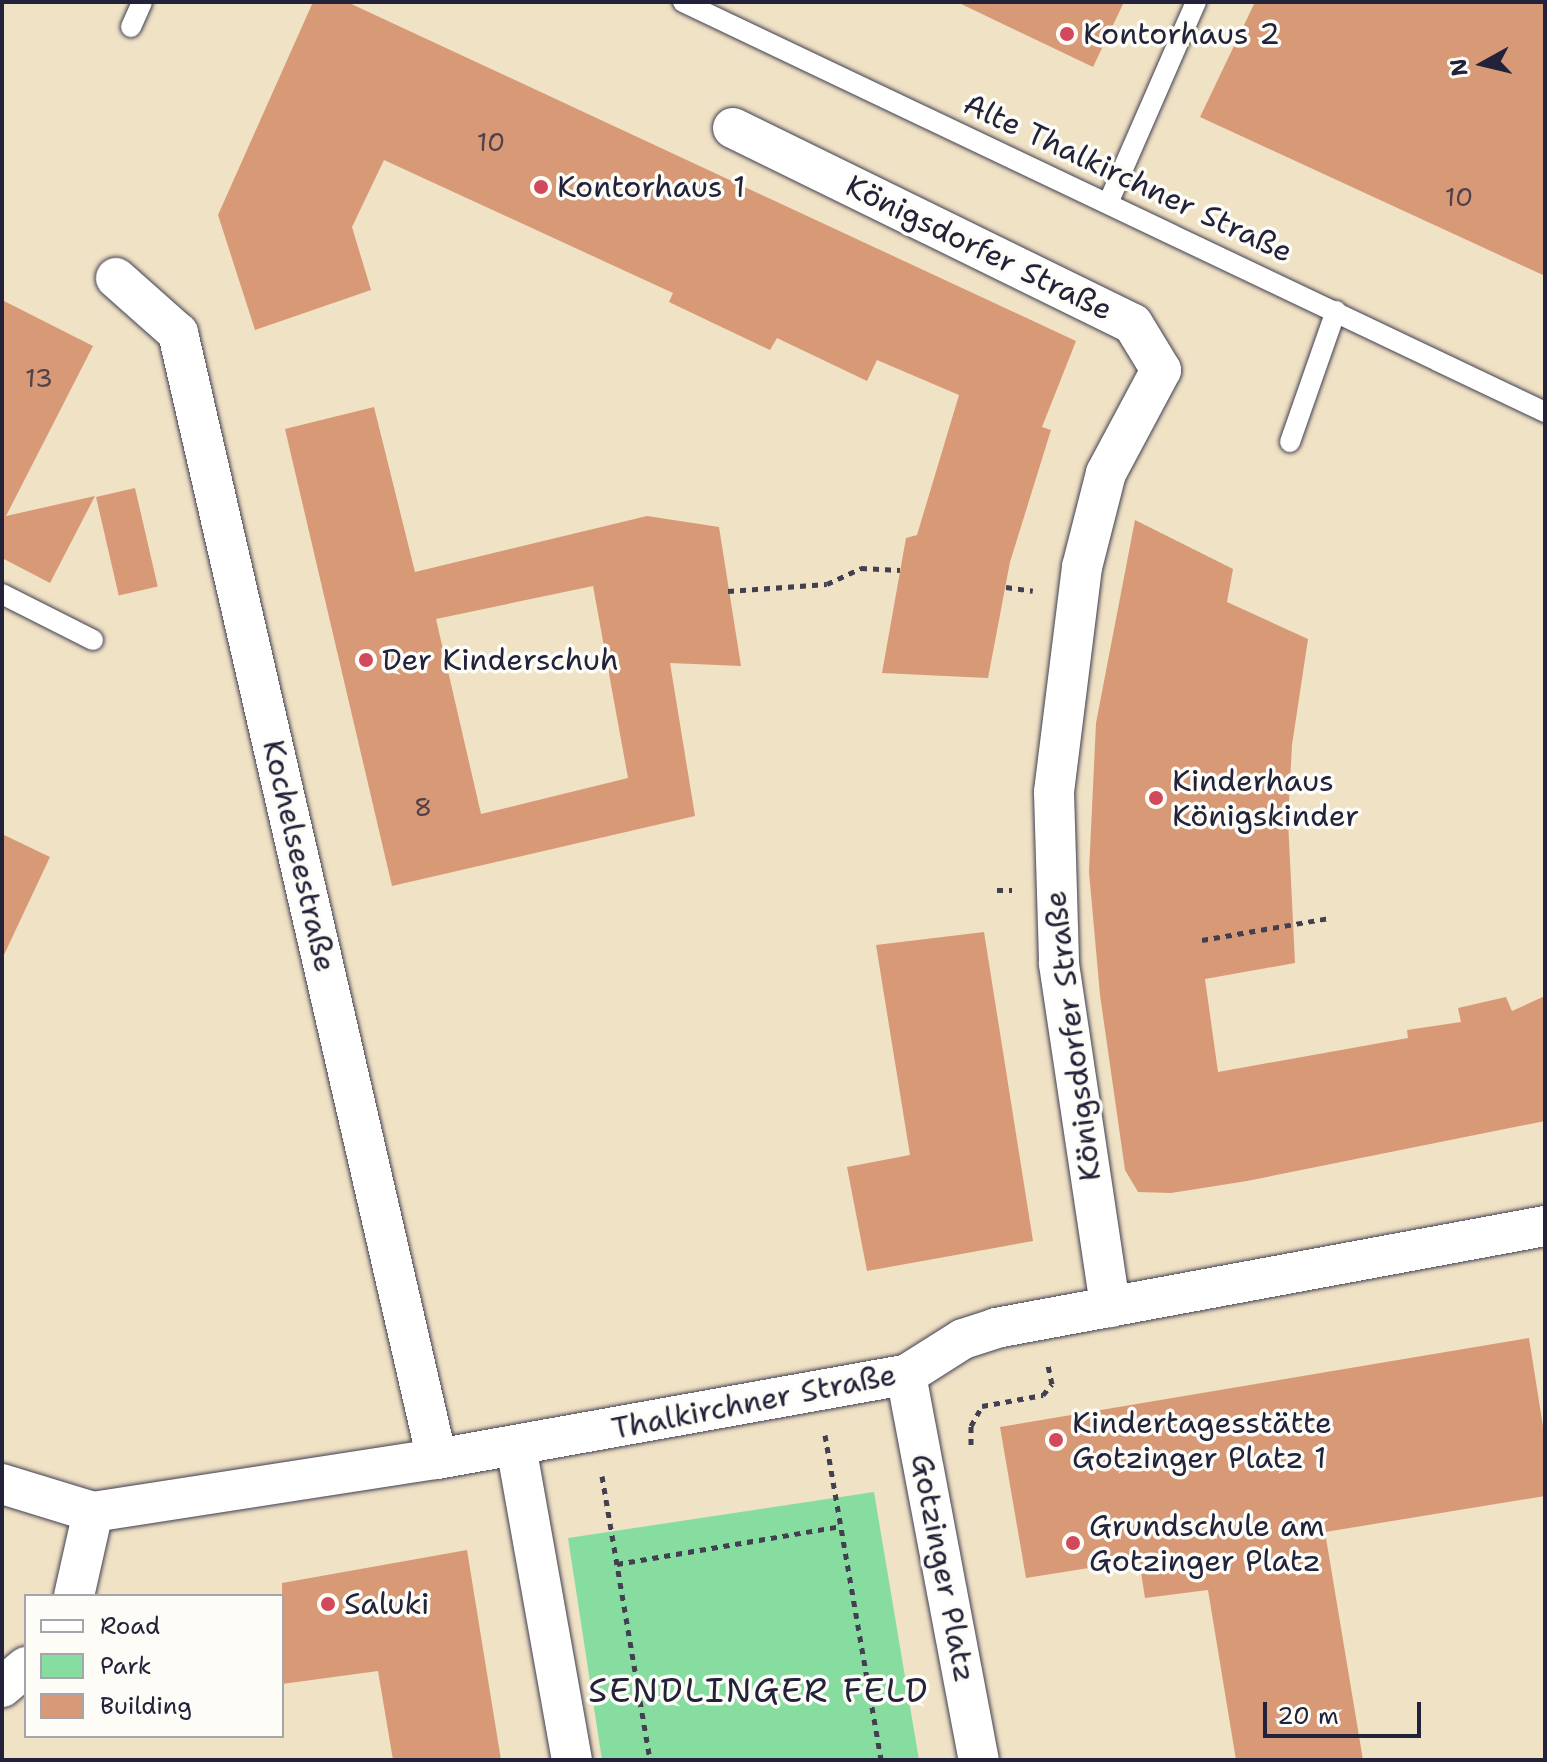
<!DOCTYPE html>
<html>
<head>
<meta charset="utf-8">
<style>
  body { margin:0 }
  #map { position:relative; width:1547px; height:1762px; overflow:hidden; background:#f0e2c5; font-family:"Shantell Sans",sans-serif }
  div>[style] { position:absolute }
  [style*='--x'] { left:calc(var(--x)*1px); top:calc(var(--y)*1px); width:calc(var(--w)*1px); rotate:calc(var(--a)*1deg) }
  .green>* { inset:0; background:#87dda0 }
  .building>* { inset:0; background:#d89976; transform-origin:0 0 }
  .path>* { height:5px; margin-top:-2.5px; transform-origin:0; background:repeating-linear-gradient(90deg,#413f50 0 6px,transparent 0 12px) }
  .roads { filter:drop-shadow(0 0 2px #413f50) drop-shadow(0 0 2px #413f50) }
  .service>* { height:20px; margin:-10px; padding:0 10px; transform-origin:10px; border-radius:10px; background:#fff }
  .minor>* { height:40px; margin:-20px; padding:0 20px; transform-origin:20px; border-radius:20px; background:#fff }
  .dots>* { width:22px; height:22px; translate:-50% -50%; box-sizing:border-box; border:4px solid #fdfcf7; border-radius:50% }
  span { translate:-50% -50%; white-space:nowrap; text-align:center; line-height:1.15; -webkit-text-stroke:7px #fdfcf7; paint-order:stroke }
  .number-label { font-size:26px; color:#50404a }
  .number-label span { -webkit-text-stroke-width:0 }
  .poi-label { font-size:30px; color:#22223b }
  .left { translate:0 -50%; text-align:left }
  .street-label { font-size:30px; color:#22223b }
  .quarter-label { font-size:34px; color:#22223b; letter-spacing:2px }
  .frame { position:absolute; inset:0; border:4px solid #22223b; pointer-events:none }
  .legend { position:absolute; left:24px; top:1594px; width:260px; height:144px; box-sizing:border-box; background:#fdfcf7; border:2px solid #a5a5ac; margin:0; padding:10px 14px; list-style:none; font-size:24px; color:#22223b }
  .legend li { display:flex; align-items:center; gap:16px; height:40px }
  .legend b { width:40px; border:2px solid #a5a5ac }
  .north { position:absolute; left:1443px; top:24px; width:80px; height:80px; -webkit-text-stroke:6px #fdfcf7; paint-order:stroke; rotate:262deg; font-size:22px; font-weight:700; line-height:32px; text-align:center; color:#22223b }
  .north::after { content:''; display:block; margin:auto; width:28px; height:36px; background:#22223b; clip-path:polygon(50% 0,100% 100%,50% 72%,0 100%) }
  .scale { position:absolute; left:1263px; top:1702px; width:158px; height:36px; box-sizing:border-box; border:4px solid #22223b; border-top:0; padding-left:10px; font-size:24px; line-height:28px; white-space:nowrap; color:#22223b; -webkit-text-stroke:6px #fdfcf7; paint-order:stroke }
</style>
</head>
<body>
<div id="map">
  <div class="green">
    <div style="clip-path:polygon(874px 1492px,919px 1760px,602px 1760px,568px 1538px)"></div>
  </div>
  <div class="building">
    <div style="clip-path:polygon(313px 2px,347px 2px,1076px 341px,1042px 427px,1051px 430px,1010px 562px,988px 678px,882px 673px,906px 538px,917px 535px,959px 395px,877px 360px,867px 381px,777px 338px,770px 350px,669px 302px,673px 293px,384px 160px,352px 227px,371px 290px,255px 330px,218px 215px)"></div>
    <div style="clip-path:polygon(957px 2px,1124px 2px,1093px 67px)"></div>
    <div style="clip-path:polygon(1255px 2px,1545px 2px,1545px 276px,1200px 117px)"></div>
    <div style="clip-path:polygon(2px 300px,93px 346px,6px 516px,95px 496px,50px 583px,2px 558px)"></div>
    <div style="clip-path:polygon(evenodd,374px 407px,415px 572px,647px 516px,719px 527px,741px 666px,670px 663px,695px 816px,392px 886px,285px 429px,374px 407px,593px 586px,628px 778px,481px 814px,436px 619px,593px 586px)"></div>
    <div style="left:135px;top:488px;width:101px;height:40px;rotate:77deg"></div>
    <div style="clip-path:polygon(1135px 520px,1233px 569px,1227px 602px,1308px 639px,1292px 745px,1288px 820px,1295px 963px,1205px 979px,1218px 1072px,1408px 1038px,1407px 1030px,1461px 1022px,1458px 1008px,1506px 997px,1512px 1011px,1545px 996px,1545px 1121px,1247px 1181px,1171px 1193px,1138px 1192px,1125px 1170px,1100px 995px,1089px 872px,1096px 723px)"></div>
    <div style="clip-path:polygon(2px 834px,50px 857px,2px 959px)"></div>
    <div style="clip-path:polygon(984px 932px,1033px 1241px,867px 1271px,847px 1167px,910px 1155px,876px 945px)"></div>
    <div style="clip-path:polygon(1529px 1338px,1545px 1439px,1545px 1496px,1325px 1532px,1363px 1760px,1236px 1760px,1208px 1590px,1145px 1598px,1139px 1560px,1026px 1578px,1000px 1427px)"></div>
    <div style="clip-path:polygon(467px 1550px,501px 1760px,393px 1760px,378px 1671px,282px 1684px,282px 1583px)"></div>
  </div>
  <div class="path">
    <div style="--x:1006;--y:587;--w:27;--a:8"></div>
    <div style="--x:728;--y:591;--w:99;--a:-4"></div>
    <div style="--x:827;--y:584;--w:38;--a:-25"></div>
    <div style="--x:861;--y:568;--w:39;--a:3"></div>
    <div style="--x:997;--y:890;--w:15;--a:0"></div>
    <div style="--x:1202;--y:940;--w:130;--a:-9.8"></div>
    <div style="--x:825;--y:1435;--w:330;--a:80.2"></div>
    <div style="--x:971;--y:1445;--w:19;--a:-90"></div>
    <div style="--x:971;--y:1426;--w:23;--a:-61"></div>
    <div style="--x:982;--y:1406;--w:62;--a:-10.2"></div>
    <div style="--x:1043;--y:1395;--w:14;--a:-51"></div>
    <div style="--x:1052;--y:1384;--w:19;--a:-102"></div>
    <div style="--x:602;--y:1476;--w:288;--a:80.4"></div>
    <div style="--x:617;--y:1564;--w:227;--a:-9.6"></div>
  </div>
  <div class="roads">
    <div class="service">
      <div style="--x:683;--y:2;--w:955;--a:25.44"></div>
      <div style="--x:131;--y:27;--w:27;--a:-66"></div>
      <div style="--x:1109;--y:201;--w:217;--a:-66.4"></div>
      <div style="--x:1290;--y:442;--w:139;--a:-70.7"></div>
      <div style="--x:2;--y:594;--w:102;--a:26.8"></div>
    </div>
    <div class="minor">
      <div style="--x:733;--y:128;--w:445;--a:26.1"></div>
      <div style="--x:1133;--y:324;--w:54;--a:58.7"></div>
      <div style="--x:1161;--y:370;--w:117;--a:118.1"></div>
      <div style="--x:1106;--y:473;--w:97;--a:104.3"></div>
      <div style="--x:1082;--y:567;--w:227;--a:97.1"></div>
      <div style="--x:1054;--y:792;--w:172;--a:88.3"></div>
      <div style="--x:1059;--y:964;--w:347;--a:81.5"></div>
      <div style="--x:116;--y:278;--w:83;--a:41.6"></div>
      <div style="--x:178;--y:333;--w:1155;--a:77.05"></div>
      <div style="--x:906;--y:1375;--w:392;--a:79.3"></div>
      <div style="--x:516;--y:1446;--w:319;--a:79.9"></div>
      <div style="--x:2;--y:1484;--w:95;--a:17.1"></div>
      <div style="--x:93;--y:1512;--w:348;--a:-8.8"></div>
      <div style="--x:437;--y:1459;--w:476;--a:-10.2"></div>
      <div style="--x:906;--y:1375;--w:67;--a:-32.3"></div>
      <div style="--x:963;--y:1339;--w:35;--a:-18"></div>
      <div style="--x:996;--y:1328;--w:558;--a:-10.53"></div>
      <div style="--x:74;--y:1596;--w:86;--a:-77.3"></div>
      <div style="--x:2;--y:1687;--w:31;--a:-40"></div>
    </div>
  </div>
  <div class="dots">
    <div style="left:1067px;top:34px;background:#d1495b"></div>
    <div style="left:541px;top:187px;background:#d1495b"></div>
    <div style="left:366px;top:660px;background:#d1495b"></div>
    <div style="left:1156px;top:798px;background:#d1495b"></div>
    <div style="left:1056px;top:1440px;background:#d1495b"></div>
    <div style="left:1073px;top:1543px;background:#d1495b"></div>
    <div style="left:328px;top:1604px;background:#d1495b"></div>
  </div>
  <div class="number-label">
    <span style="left:491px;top:142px">10</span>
    <span style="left:1459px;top:197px">10</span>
    <span style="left:39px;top:378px">13</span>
    <span style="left:423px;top:807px">8</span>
  </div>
  <div class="poi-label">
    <span class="left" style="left:1083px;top:34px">Kontorhaus 2</span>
    <span class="left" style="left:557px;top:187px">Kontorhaus 1</span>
    <span class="left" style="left:382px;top:660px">Der Kinderschuh</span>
    <span class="left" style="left:1172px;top:798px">Kinderhaus<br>Königskinder</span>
    <span class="left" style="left:1072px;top:1440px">Kindertagesstätte<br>Gotzinger Platz 1</span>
    <span class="left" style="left:1089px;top:1543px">Grundschule am<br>Gotzinger Platz</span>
    <span class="left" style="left:344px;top:1604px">Saluki</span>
  </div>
  <div class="street-label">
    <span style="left:1128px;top:178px;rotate:25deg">Alte Thalkirchner Straße</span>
    <span style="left:979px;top:248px;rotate:26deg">Königsdorfer Straße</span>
    <span style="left:299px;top:856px;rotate:77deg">Kochelseestraße</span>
    <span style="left:1073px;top:1036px;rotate:-97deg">Königsdorfer Straße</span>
    <span style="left:754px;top:1402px;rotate:-11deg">Thalkirchner Straße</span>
    <span style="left:943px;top:1568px;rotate:79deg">Gotzinger Platz</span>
  </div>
  <div class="quarter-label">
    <span style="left:759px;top:1691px">SENDLINGER FELD</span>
  </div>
  <div class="frame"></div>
  <ul class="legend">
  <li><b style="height:10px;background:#fff"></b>Road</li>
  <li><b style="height:22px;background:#87dda0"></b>Park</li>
  <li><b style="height:22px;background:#d89976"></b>Building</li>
  </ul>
  <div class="north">N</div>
  <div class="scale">20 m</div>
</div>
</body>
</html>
